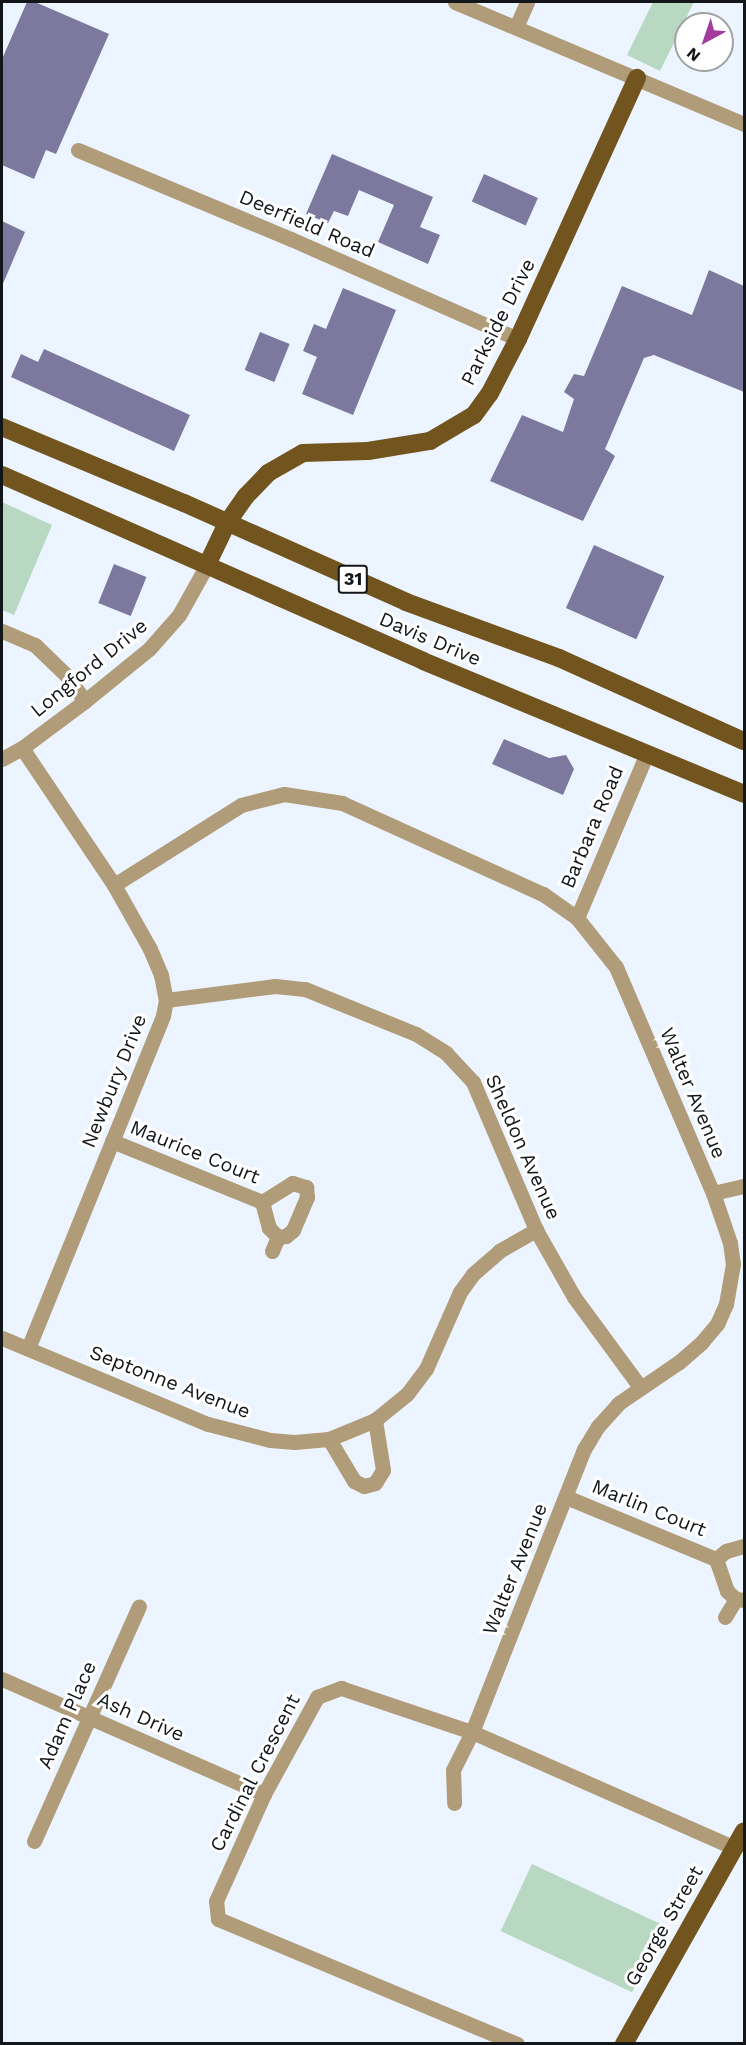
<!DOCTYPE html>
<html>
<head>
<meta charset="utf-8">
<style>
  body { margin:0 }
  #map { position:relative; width:746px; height:2045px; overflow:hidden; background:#ecf5ff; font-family:"Work Sans",sans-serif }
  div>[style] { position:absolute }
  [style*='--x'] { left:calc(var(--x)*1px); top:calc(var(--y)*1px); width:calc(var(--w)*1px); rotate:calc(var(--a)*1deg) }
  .green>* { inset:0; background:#b8d8c2; transform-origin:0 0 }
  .building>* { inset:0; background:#7d789e; transform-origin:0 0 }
  .minor>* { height:15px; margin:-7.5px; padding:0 7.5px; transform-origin:7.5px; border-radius:7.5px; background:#b19c7a }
  .major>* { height:18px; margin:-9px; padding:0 9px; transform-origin:9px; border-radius:9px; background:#72541e }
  span { translate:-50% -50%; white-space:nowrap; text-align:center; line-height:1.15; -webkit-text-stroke:6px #fff; paint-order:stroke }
  .shield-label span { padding:2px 4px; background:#fff; border:2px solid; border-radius:4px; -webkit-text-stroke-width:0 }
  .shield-label { font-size:18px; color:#131619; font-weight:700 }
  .street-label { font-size:20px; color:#131619 }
  .frame { position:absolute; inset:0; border:3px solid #131619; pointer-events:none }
  .north { position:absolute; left:674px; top:12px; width:60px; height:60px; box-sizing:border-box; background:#fff; border:2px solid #a1a2a3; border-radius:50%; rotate:220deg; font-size:16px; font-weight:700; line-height:24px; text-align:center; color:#131619 }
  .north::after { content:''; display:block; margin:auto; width:21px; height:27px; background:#a33b9e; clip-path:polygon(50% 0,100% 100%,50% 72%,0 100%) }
</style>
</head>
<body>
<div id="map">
  <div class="green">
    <div style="clip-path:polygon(653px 2px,694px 2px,660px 71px,627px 55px)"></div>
    <div style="clip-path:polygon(2px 502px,52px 525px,14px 615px,2px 610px)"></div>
    <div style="left:532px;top:1864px;width:145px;height:74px;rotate:25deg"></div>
  </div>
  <div class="building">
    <div style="clip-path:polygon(27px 2px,35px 2px,109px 34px,56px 154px,46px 150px,34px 179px,2px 165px,2px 59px)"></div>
    <div style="clip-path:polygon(332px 154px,433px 197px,420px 227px,440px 235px,428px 264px,378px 242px,394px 205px,359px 190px,348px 216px,334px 211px,328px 223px,306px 214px)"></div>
    <div style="left:484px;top:174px;width:59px;height:30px;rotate:24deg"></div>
    <div style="clip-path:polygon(2px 221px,25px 232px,2px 286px)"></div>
    <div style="clip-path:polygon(709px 270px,744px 286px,744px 392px,654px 355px,644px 358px,605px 449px,615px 456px,583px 521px,490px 481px,522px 415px,563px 432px,574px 399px,564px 392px,574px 374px,584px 376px,622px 286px,692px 315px)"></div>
    <div style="clip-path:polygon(343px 288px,396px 310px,353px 415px,302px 394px,317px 357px,303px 351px,314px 324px,326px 329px)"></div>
    <div style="left:260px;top:332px;width:32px;height:41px;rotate:22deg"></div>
    <div style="clip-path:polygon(44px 349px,190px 415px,174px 451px,11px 377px,21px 354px,38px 362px)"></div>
    <div style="left:594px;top:545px;width:77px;height:69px;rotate:24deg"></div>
    <div style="left:114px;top:564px;width:35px;height:42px;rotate:22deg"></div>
    <div style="clip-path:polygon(504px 739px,549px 758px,566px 755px,574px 769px,563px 795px,492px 764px)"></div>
  </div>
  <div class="minor">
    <div style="--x:455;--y:2;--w:314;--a:22.9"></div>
    <div style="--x:516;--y:27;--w:27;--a:-66"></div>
    <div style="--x:78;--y:150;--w:231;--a:22.7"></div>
    <div style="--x:291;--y:239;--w:248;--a:23.8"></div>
    <div style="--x:2;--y:631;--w:36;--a:23"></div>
    <div style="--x:35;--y:645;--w:43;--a:44.1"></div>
    <div style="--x:66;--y:675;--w:32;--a:54"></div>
    <div style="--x:22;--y:748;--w:165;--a:56.1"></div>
    <div style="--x:114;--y:885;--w:73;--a:60.6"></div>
    <div style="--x:150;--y:949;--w:28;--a:67"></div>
    <div style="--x:161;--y:975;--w:25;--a:79"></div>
    <div style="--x:166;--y:1000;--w:16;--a:101"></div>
    <div style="--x:163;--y:1016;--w:359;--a:112.1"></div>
    <div style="--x:2;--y:759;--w:23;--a:-29"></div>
    <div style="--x:22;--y:748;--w:79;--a:-36.7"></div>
    <div style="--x:85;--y:701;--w:82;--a:-39.1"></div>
    <div style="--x:149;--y:649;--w:45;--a:-48.6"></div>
    <div style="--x:179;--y:615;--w:57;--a:-60.8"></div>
    <div style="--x:114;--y:885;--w:150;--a:-32.2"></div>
    <div style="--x:241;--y:805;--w:44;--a:-14.3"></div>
    <div style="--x:284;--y:794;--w:59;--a:8.8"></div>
    <div style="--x:342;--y:803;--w:221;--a:24.4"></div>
    <div style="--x:543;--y:894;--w:42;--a:35.2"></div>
    <div style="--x:577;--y:918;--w:63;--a:51.5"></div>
    <div style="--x:616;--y:967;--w:246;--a:66.8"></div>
    <div style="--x:713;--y:1193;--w:53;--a:71.2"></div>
    <div style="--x:730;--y:1243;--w:21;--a:82"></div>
    <div style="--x:733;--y:1264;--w:41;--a:99.9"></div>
    <div style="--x:726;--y:1304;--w:22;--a:114"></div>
    <div style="--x:717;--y:1324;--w:25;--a:130"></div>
    <div style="--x:701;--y:1343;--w:29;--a:139"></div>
    <div style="--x:679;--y:1362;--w:73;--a:145.7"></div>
    <div style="--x:619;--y:1403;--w:31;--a:132"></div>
    <div style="--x:598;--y:1426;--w:27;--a:121"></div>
    <div style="--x:584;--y:1449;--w:304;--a:111.6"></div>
    <div style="--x:472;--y:1732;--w:42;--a:116.6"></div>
    <div style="--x:453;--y:1770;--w:33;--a:88"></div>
    <div style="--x:577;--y:918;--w:179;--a:-67"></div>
    <div style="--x:166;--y:1000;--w:110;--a:-7.3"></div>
    <div style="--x:275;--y:986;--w:30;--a:6"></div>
    <div style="--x:305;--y:989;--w:120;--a:22.1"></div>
    <div style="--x:416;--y:1034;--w:36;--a:32"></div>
    <div style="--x:446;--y:1053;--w:40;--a:47"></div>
    <div style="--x:473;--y:1082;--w:161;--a:66.9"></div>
    <div style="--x:536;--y:1230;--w:77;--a:60.4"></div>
    <div style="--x:574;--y:1297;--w:112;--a:53.7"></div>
    <div style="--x:112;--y:1141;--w:162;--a:22.1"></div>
    <div style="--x:292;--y:1183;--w:15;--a:16"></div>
    <div style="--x:306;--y:1187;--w:10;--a:84"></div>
    <div style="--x:307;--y:1197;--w:36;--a:113"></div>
    <div style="--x:293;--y:1230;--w:9;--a:139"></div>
    <div style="--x:286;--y:1236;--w:8;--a:173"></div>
    <div style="--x:278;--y:1237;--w:13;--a:-135"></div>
    <div style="--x:269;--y:1228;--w:27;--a:-105"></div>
    <div style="--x:262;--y:1202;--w:36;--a:-32"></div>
    <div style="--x:713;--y:1193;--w:32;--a:-13"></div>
    <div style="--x:272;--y:1251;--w:15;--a:-67"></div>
    <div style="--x:2;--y:1338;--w:223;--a:22.7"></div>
    <div style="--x:208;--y:1424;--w:64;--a:14.5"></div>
    <div style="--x:270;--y:1440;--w:24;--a:5"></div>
    <div style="--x:294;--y:1442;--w:35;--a:-5"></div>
    <div style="--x:329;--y:1439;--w:50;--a:-22.4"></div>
    <div style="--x:375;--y:1420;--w:41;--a:-39.1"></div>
    <div style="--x:407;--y:1394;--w:31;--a:-53"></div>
    <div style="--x:426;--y:1369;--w:84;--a:-66.2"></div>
    <div style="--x:460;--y:1292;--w:22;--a:-54"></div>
    <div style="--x:473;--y:1274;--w:35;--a:-41"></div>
    <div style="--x:499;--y:1251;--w:43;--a:-29.6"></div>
    <div style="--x:329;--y:1439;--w:49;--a:59.2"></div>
    <div style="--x:354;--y:1481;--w:11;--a:27"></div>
    <div style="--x:364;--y:1486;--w:11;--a:-15"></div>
    <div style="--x:375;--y:1483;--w:15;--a:-58"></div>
    <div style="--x:383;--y:1470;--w:51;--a:-99.1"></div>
    <div style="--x:566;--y:1497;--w:162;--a:22.5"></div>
    <div style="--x:716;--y:1559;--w:34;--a:71"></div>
    <div style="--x:727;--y:1591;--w:12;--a:42"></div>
    <div style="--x:736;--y:1599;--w:8;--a:7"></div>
    <div style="--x:716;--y:1559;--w:13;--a:-39"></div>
    <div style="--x:726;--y:1551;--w:19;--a:-16"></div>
    <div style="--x:725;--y:1617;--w:21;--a:-59"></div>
    <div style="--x:2;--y:1679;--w:286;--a:23.7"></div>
    <div style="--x:34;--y:1841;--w:257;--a:-65.9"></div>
    <div style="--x:517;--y:2044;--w:324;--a:-157.3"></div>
    <div style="--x:218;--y:1919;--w:18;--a:-96"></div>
    <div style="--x:216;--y:1901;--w:117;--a:-65.8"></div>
    <div style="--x:264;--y:1794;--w:111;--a:-61.3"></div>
    <div style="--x:317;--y:1697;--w:26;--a:-21"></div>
    <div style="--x:341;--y:1688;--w:138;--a:18.6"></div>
    <div style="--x:472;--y:1732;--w:287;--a:23.8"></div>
  </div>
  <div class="major">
    <div style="--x:2;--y:427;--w:197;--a:22.7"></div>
    <div style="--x:184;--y:503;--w:243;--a:24"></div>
    <div style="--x:406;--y:602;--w:163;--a:20.1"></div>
    <div style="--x:559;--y:658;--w:203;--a:24.2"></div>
    <div style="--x:2;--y:475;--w:460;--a:23.8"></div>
    <div style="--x:423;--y:661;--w:347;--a:22.5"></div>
    <div style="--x:207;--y:565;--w:47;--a:-64.5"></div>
    <div style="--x:227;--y:523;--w:33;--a:-55"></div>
    <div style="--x:246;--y:496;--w:32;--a:-46"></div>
    <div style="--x:268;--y:473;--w:40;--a:-29.7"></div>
    <div style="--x:303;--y:453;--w:65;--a:-1.8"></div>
    <div style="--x:368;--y:451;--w:63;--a:-9.2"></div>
    <div style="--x:430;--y:441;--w:51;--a:-30.6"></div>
    <div style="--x:474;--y:415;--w:27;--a:-54"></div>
    <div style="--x:490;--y:393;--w:61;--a:-62.6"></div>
    <div style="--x:518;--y:339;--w:287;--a:-65.5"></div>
    <div style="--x:624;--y:2044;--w:244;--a:-60.6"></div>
  </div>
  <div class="shield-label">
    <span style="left:353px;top:579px">31</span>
  </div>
  <div class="street-label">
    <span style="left:307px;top:224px;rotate:23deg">Deerfield Road</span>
    <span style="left:498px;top:322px;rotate:-63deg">Parkside Drive</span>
    <span style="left:430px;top:639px;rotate:23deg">Davis Drive</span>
    <span style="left:89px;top:668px;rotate:-39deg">Longford Drive</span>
    <span style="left:592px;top:827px;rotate:-67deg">Barbara Road</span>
    <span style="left:114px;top:1081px;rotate:-68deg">Newbury Drive</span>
    <span style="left:693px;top:1093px;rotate:67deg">Walter Avenue</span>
    <span style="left:523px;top:1147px;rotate:66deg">Sheldon Avenue</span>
    <span style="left:195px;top:1152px;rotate:22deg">Maurice Court</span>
    <span style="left:170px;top:1382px;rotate:21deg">Septonne Avenue</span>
    <span style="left:649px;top:1508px;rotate:22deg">Marlin Court</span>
    <span style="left:515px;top:1569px;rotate:-68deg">Walter Avenue</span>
    <span style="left:67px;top:1715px;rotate:-66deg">Adam Place</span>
    <span style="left:141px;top:1717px;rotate:24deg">Ash Drive</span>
    <span style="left:255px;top:1773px;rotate:-63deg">Cardinal Crescent</span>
    <span style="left:664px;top:1926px;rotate:-60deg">George Street</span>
  </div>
  <div class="frame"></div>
  <div class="north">N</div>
</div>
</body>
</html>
